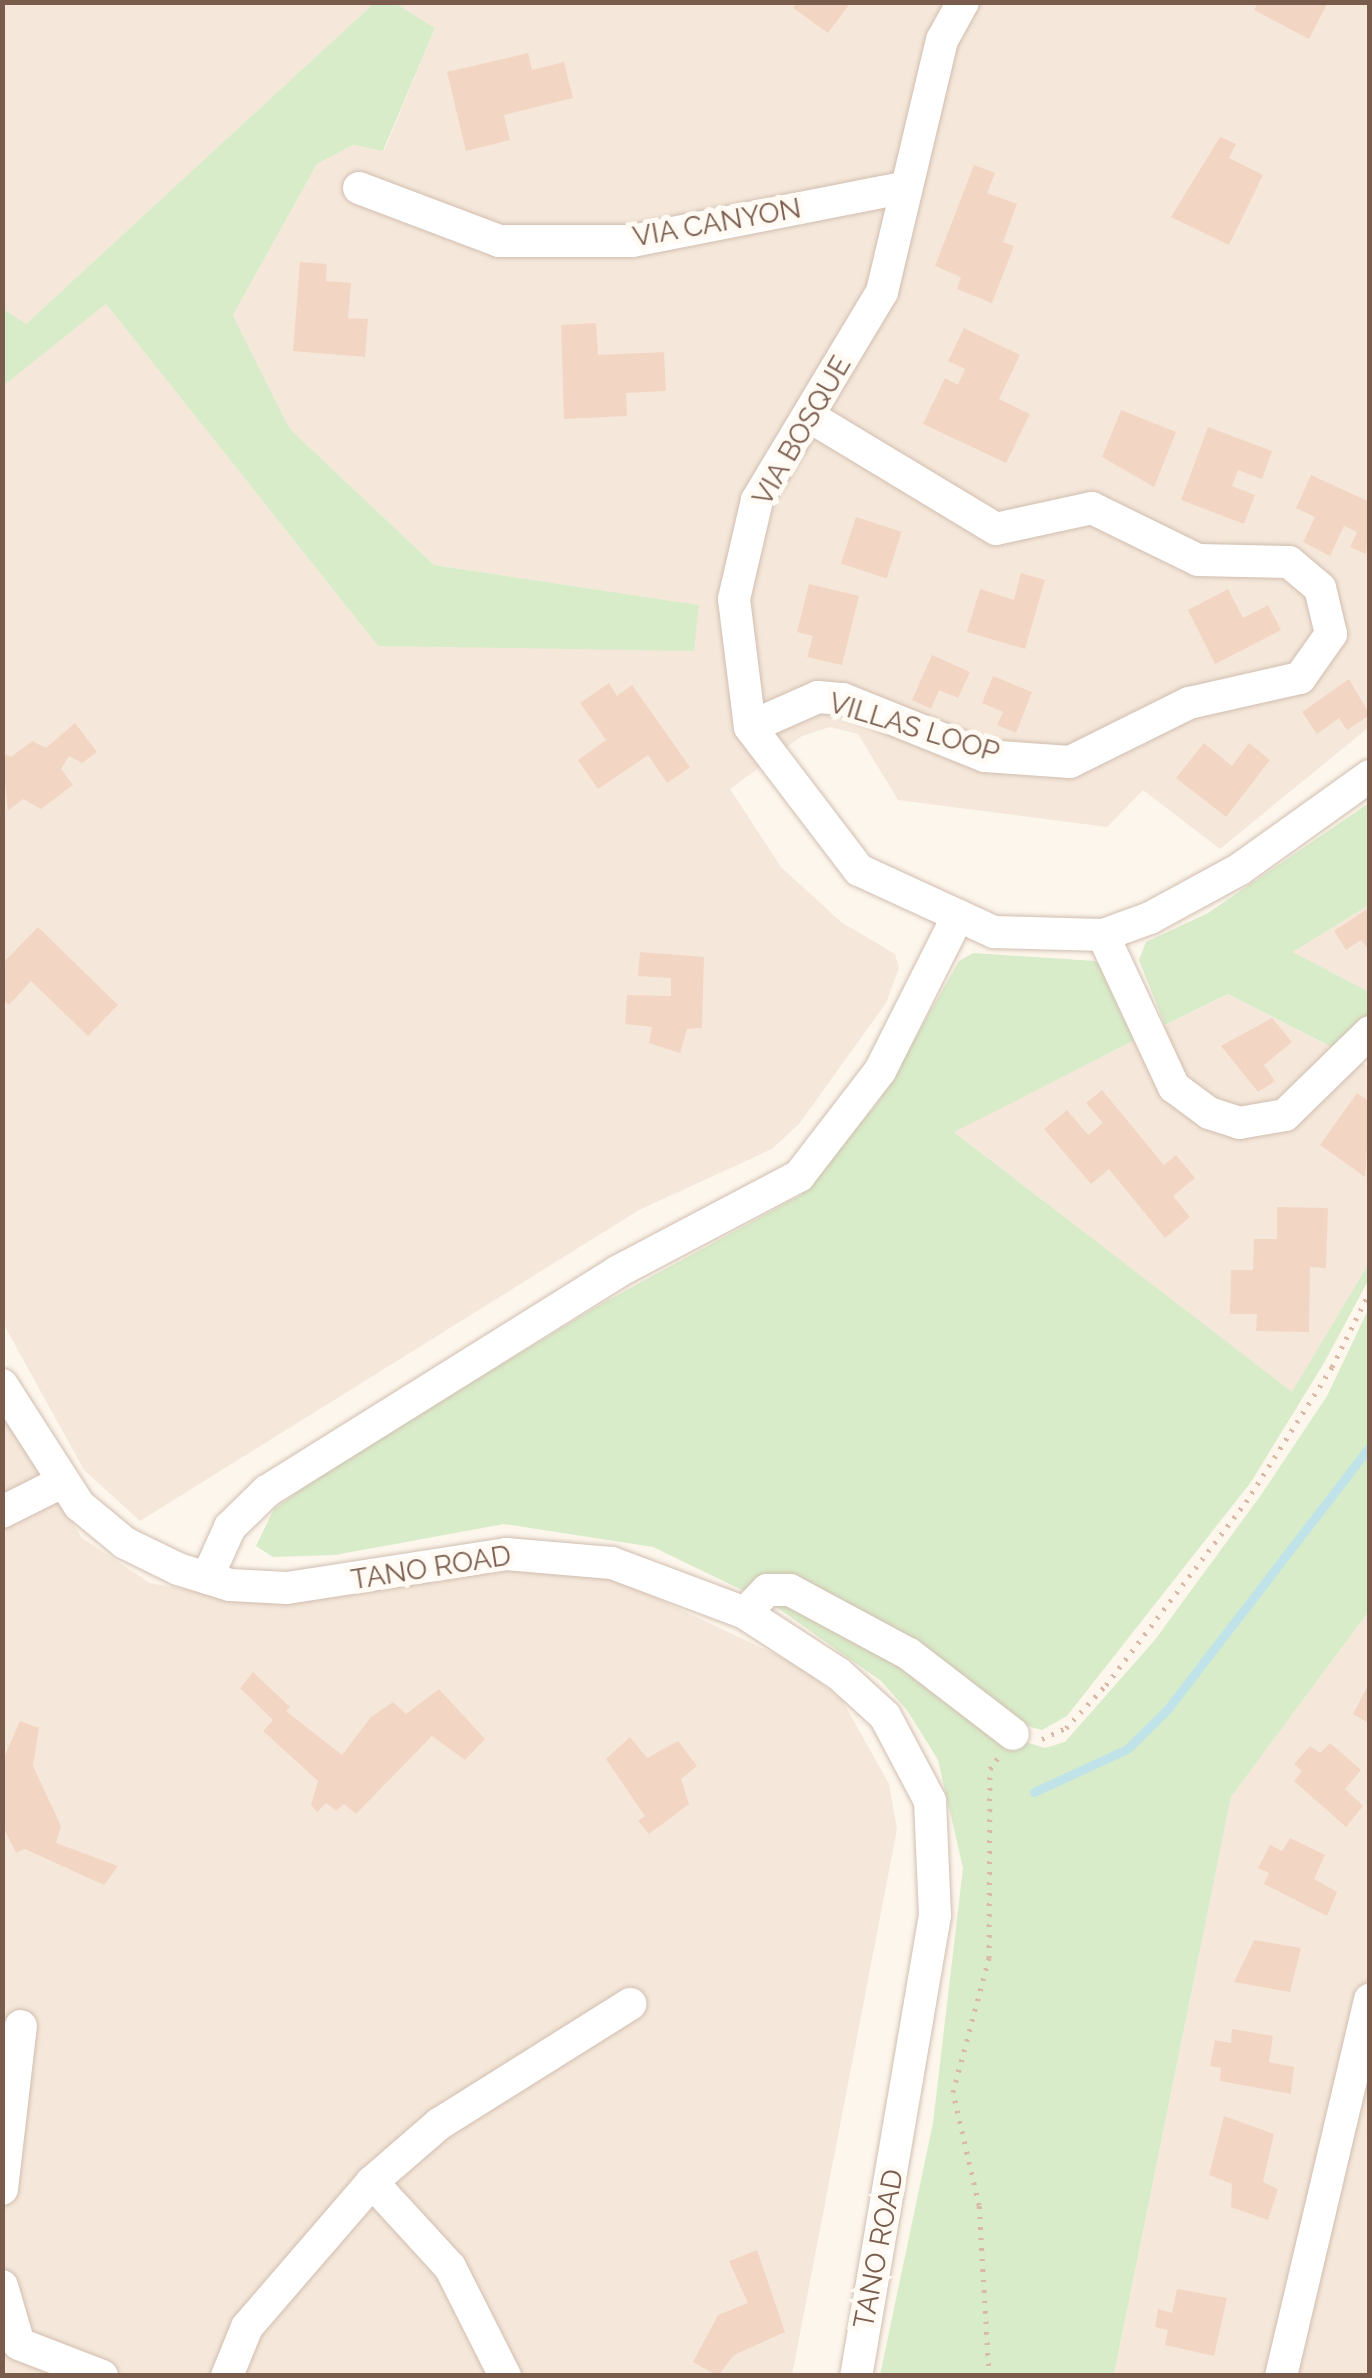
<!DOCTYPE html>
<html>
<head>
<meta charset="utf-8">
<style>
  body { margin:0 }
  #map { position:relative; width:1372px; height:2378px; overflow:hidden; background:#fdf6ec; font-family:Raleway,sans-serif }
  div>[style] { position:absolute }
  [style*='--x'] { left:calc(var(--x)*1px); top:calc(var(--y)*1px); width:calc(var(--w)*1px); rotate:calc(var(--a)*1deg) }
  .residential>* { inset:0; background:#f5e8da }
  .green>* { inset:0; background:#d8ecc9 }
  .stream>* { height:9px; margin:-4.5px; padding:0 4.5px; transform-origin:4.5px; border-radius:4.5px; background:#bfe3e8 }
  .building>* { inset:0; background:#f3d5c3; transform-origin:0 0 }
  .path>* { height:5px; margin-top:-2.5px; transform-origin:0; background:repeating-linear-gradient(90deg,#d9b8a5 0 2.5px,transparent 0 10.5px) }
  .roads { filter:drop-shadow(0 0 2px #d1beb0) drop-shadow(0 0 2px #d1beb0) }
  .minor>* { height:32px; margin:-16px; padding:0 16px; transform-origin:16px; border-radius:16px; background:#fff }
  span { translate:-50% -50%; white-space:nowrap; text-align:center; line-height:1.15; -webkit-text-stroke:10px #fffaf3; paint-order:stroke }
  .street-label { font-size:28px; color:#7a5c4d }
  .frame { position:absolute; inset:0; border:5px solid #7a5c4d; pointer-events:none }
</style>
</head>
<body>
<div id="map">
  <div class="residential">
    <div style="clip-path:polygon(2px 3px,374px 3px,25px 325px,3px 309px)"></div>
    <div style="clip-path:polygon(395px 3px,1369px 3px,1369px 727px,1220px 849px,1143px 790px,1107px 827px,898px 800px,858px 734px,830px 727px,802px 736px,730px 789px,781px 867px,841px 922px,895px 954px,899px 968px,886px 1003px,799px 1124px,772px 1149px,639px 1210px,140px 1521px,84px 1470px,3px 1323px,2px 386px,106px 304px,378px 646px,698px 605px,434px 565px,290px 429px,233px 315px,317px 164px,353px 145px,384px 151px,435px 28px)"></div>
    <div style="clip-path:polygon(1369px 905px,1369px 992px,1293px 952px)"></div>
    <div style="clip-path:polygon(1228px 994px,1369px 1067px,1369px 1263px,1292px 1393px,953px 1131px)"></div>
    <div style="clip-path:polygon(2px 1409px,82px 1538px,150px 1583px,239px 1599px,500px 1564px,612px 1577px,800px 1666px,842px 1700px,889px 1784px,897px 1829px,792px 2375px,3px 2375px)"></div>
    <div style="clip-path:polygon(1369px 1611px,1369px 2375px,1114px 2376px,1231px 1797px)"></div>
  </div>
  <div class="green">
    <div style="clip-path:polygon(374px 3px,395px 3px,435px 28px,383px 151px,353px 145px,317px 164px,233px 315px,290px 429px,434px 565px,699px 605px,694px 651px,378px 646px,106px 304px,3px 386px,3px 309px,26px 324px)"></div>
    <div style="clip-path:polygon(1369px 803px,1369px 905px,1293px 952px,1369px 992px,1369px 1017px,1339px 1051px,1228px 994px,1165px 1025px,1139px 960px,1146px 942px,1208px 913px)"></div>
    <div style="clip-path:polygon(973px 953px,1095px 961px,1108px 972px,1137px 1039px,954px 1132px,1292px 1392px,1369px 1263px,1369px 1279px,1324px 1363px,1251px 1482px,1067px 1716px,1042px 1730px,1016px 1723px,653px 1547px,504px 1524px,335px 1555px,273px 1557px,256px 1546px,274px 1509px,326px 1471px,601px 1304px,801px 1195px,879px 1101px,959px 961px)"></div>
    <div style="clip-path:polygon(1369px 1308px,1369px 1611px,1231px 1797px,1114px 2375px,880px 2375px,933px 2123px,963px 1868px,938px 1760px,907px 1710px,881px 1681px,768px 1601px,800px 1601px,1000px 1734px,1045px 1748px,1065px 1742px,1154px 1641px,1261px 1495px,1327px 1396px)"></div>
  </div>
  <div class="stream">
    <div style="--x:1034;--y:1792;--w:102;--a:-24.8"></div>
    <div style="--x:1127;--y:1749;--w:54;--a:-44.3"></div>
    <div style="--x:1166;--y:1711;--w:334;--a:-52.4"></div>
  </div>
  <div class="building">
    <div style="clip-path:polygon(797px 2px,851px 2px,828px 33px,793px 8px)"></div>
    <div style="clip-path:polygon(1258px 2px,1328px 2px,1309px 39px,1254px 10px)"></div>
    <div style="clip-path:polygon(528px 53px,532px 70px,564px 62px,573px 98px,504px 115px,510px 140px,466px 151px,447px 72px)"></div>
    <div style="clip-path:polygon(1220px 137px,1236px 144px,1229px 158px,1263px 175px,1229px 245px,1171px 217px)"></div>
    <div style="clip-path:polygon(974px 165px,995px 173px,987px 193px,1017px 204px,1003px 242px,1014px 246px,992px 303px,957px 289px,961px 277px,935px 266px)"></div>
    <div style="clip-path:polygon(300px 262px,327px 264px,326px 281px,351px 283px,348px 318px,368px 319px,365px 357px,293px 351px)"></div>
    <div style="clip-path:polygon(596px 323px,598px 355px,664px 352px,666px 391px,626px 393px,627px 416px,564px 419px,561px 325px)"></div>
    <div style="clip-path:polygon(964px 328px,1020px 355px,999px 399px,1030px 414px,1006px 463px,923px 424px,945px 378px,958px 385px,965px 369px,948px 361px)"></div>
    <div style="clip-path:polygon(1121px 410px,1176px 432px,1154px 487px,1102px 457px)"></div>
    <div style="clip-path:polygon(1208px 427px,1272px 451px,1262px 479px,1238px 470px,1232px 486px,1255px 495px,1244px 524px,1181px 500px)"></div>
    <div style="clip-path:polygon(1311px 475px,1370px 502px,1366px 554px,1350px 547px,1357px 532px,1344px 526px,1330px 556px,1303px 542px,1315px 517px,1296px 508px)"></div>
    <div style="left:856px;top:517px;width:48px;height:49px;rotate:18deg"></div>
    <div style="clip-path:polygon(1021px 573px,1045px 580px,1025px 649px,967px 632px,980px 589px,1014px 600px)"></div>
    <div style="clip-path:polygon(809px 584px,859px 596px,842px 665px,807px 657px,813px 636px,797px 632px)"></div>
    <div style="clip-path:polygon(1228px 589px,1243px 618px,1268px 605px,1281px 630px,1215px 664px,1188px 610px)"></div>
    <div style="clip-path:polygon(932px 655px,970px 672px,958px 698px,939px 690px,931px 709px,912px 700px)"></div>
    <div style="clip-path:polygon(993px 676px,1032px 692px,1016px 733px,997px 725px,1003px 712px,982px 703px)"></div>
    <div style="clip-path:polygon(1349px 679px,1370px 715px,1347px 730px,1339px 718px,1317px 734px,1302px 712px)"></div>
    <div style="clip-path:polygon(609px 683px,617px 696px,632px 685px,690px 767px,667px 783px,648px 755px,598px 789px,578px 760px,606px 740px,580px 703px)"></div>
    <div style="clip-path:polygon(75px 723px,97px 752px,82px 763px,69px 756px,61px 769px,73px 785px,41px 809px,23px 799px,8px 811px,2px 753px,11px 757px,32px 741px,46px 748px)"></div>
    <div style="clip-path:polygon(1204px 743px,1232px 766px,1249px 743px,1270px 760px,1226px 817px,1176px 778px)"></div>
    <div style="clip-path:polygon(1370px 907px,1370px 952px,1361px 940px,1346px 950px,1334px 931px)"></div>
    <div style="clip-path:polygon(38px 927px,118px 1005px,88px 1036px,31px 981px,9px 1005px,2px 999px,2px 964px)"></div>
    <div style="clip-path:polygon(640px 952px,704px 957px,702px 1028px,687px 1029px,680px 1053px,649px 1043px,652px 1027px,625px 1024px,627px 995px,671px 996px,671px 978px,638px 976px)"></div>
    <div style="clip-path:polygon(1272px 1018px,1292px 1042px,1264px 1065px,1275px 1081px,1258px 1092px,1221px 1046px)"></div>
    <div style="clip-path:polygon(1102px 1090px,1164px 1165px,1176px 1155px,1195px 1178px,1173px 1196px,1190px 1217px,1165px 1238px,1109px 1169px,1091px 1184px,1044px 1129px,1067px 1110px,1088px 1135px,1103px 1123px,1086px 1103px)"></div>
    <div style="clip-path:polygon(1357px 1093px,1370px 1102px,1365px 1177px,1320px 1145px)"></div>
    <div style="clip-path:polygon(1277px 1207px,1328px 1208px,1326px 1268px,1310px 1267px,1309px 1332px,1256px 1331px,1257px 1314px,1230px 1314px,1231px 1270px,1253px 1270px,1254px 1239px,1277px 1239px)"></div>
    <div style="clip-path:polygon(253px 1672px,290px 1707px,286px 1711px,342px 1755px,371px 1717px,393px 1702px,406px 1714px,439px 1689px,485px 1739px,465px 1760px,432px 1736px,356px 1814px,344px 1804px,336px 1811px,326px 1803px,317px 1812px,311px 1805px,318px 1781px,263px 1731px,273px 1720px,240px 1688px)"></div>
    <div style="clip-path:polygon(1370px 1682px,1370px 1724px,1353px 1714px)"></div>
    <div style="clip-path:polygon(20px 1721px,39px 1728px,33px 1766px,61px 1826px,56px 1843px,118px 1866px,104px 1885px,25px 1849px,16px 1853px,2px 1825px,2px 1762px)"></div>
    <div style="clip-path:polygon(630px 1737px,647px 1758px,678px 1741px,697px 1766px,681px 1779px,689px 1804px,649px 1834px,638px 1821px,645px 1816px,606px 1759px)"></div>
    <div style="clip-path:polygon(1330px 1743px,1361px 1770px,1345px 1789px,1363px 1806px,1346px 1827px,1294px 1781px,1302px 1771px,1294px 1764px,1310px 1746px,1320px 1753px)"></div>
    <div style="clip-path:polygon(1290px 1838px,1325px 1855px,1314px 1879px,1337px 1892px,1327px 1916px,1264px 1884px,1269px 1873px,1258px 1868px,1270px 1845px,1282px 1851px)"></div>
    <div style="clip-path:polygon(1254px 1940px,1301px 1948px,1290px 1992px,1234px 1982px)"></div>
    <div style="clip-path:polygon(1232px 2029px,1273px 2036px,1269px 2062px,1294px 2067px,1291px 2094px,1220px 2081px,1221px 2068px,1210px 2066px,1215px 2040px,1231px 2043px)"></div>
    <div style="clip-path:polygon(1224px 2116px,1274px 2134px,1263px 2182px,1278px 2189px,1268px 2220px,1231px 2207px,1232px 2184px,1209px 2175px)"></div>
    <div style="clip-path:polygon(757px 2250px,785px 2332px,734px 2355px,718px 2376px,693px 2362px,718px 2315px,748px 2303px,729px 2261px)"></div>
    <div style="clip-path:polygon(1177px 2289px,1227px 2298px,1214px 2356px,1165px 2345px,1168px 2330px,1155px 2327px,1158px 2309px,1172px 2313px)"></div>
  </div>
  <div class="path">
    <div style="--x:1042;--y:1739;--w:26;--a:-25"></div>
    <div style="--x:1066;--y:1728;--w:59;--a:-47.1"></div>
    <div style="--x:1106;--y:1685;--w:230;--a:-52.6"></div>
    <div style="--x:1246;--y:1502;--w:160;--a:-57.5"></div>
    <div style="--x:1332;--y:1367;--w:85;--a:-63.4"></div>
    <div style="--x:989;--y:2376;--w:171;--a:-93.3"></div>
    <div style="--x:979;--y:2205;--w:116;--a:-103"></div>
    <div style="--x:953;--y:2092;--w:139;--a:-75"></div>
    <div style="--x:989;--y:1958;--w:189;--a:-89.7"></div>
    <div style="--x:990;--y:1769;--w:16;--a:-55"></div>
  </div>
  <div class="roads">
    <div class="minor">
      <div style="--x:963;--y:2;--w:43;--a:118.9"></div>
      <div style="--x:942;--y:40;--w:259;--a:103.4"></div>
      <div style="--x:882;--y:292;--w:243;--a:121"></div>
      <div style="--x:757;--y:500;--w:102;--a:103.1"></div>
      <div style="--x:734;--y:599;--w:129;--a:82.9"></div>
      <div style="--x:750;--y:727;--w:180;--a:52.7"></div>
      <div style="--x:859;--y:870;--w:149;--a:24.7"></div>
      <div style="--x:994;--y:932;--w:109;--a:1.6"></div>
      <div style="--x:1103;--y:935;--w:50;--a:-19.9"></div>
      <div style="--x:1150;--y:918;--w:102;--a:-28.6"></div>
      <div style="--x:1240;--y:869;--w:160;--a:-35.6"></div>
      <div style="--x:359;--y:188;--w:150;--a:20.7"></div>
      <div style="--x:499;--y:241;--w:133;--a:0"></div>
      <div style="--x:632;--y:241;--w:276;--a:-11.1"></div>
      <div style="--x:750;--y:727;--w:74;--a:-23.8"></div>
      <div style="--x:818;--y:697;--w:25;--a:5"></div>
      <div style="--x:843;--y:699;--w:153;--a:21.9"></div>
      <div style="--x:985;--y:756;--w:85;--a:4"></div>
      <div style="--x:1070;--y:762;--w:133;--a:-26.4"></div>
      <div style="--x:1189;--y:703;--w:114;--a:-12.7"></div>
      <div style="--x:1300;--y:678;--w:54;--a:-54.8"></div>
      <div style="--x:1331;--y:634;--w:47;--a:-103.4"></div>
      <div style="--x:1320;--y:588;--w:40;--a:-140"></div>
      <div style="--x:1289;--y:562;--w:91;--a:-178.7"></div>
      <div style="--x:1198;--y:560;--w:118;--a:-153.9"></div>
      <div style="--x:1092;--y:508;--w:98;--a:167.7"></div>
      <div style="--x:996;--y:529;--w:217;--a:-148.9"></div>
      <div style="--x:1103;--y:935;--w:168;--a:65"></div>
      <div style="--x:1174;--y:1087;--w:44;--a:36.6"></div>
      <div style="--x:1209;--y:1113;--w:32;--a:18"></div>
      <div style="--x:1239;--y:1123;--w:47;--a:-9.9"></div>
      <div style="--x:1285;--y:1115;--w:119;--a:-44.3"></div>
      <div style="--x:2;--y:1385;--w:143;--a:57.3"></div>
      <div style="--x:79;--y:1505;--w:60;--a:39.6"></div>
      <div style="--x:125;--y:1543;--w:59;--a:26.1"></div>
      <div style="--x:178;--y:1569;--w:54;--a:17.1"></div>
      <div style="--x:230;--y:1585;--w:57;--a:3"></div>
      <div style="--x:287;--y:1588;--w:222;--a:-8.8"></div>
      <div style="--x:506;--y:1554;--w:106;--a:4.9"></div>
      <div style="--x:612;--y:1563;--w:142;--a:20.6"></div>
      <div style="--x:745;--y:1613;--w:112;--a:33"></div>
      <div style="--x:839;--y:1674;--w:62;--a:42.4"></div>
      <div style="--x:885;--y:1716;--w:96;--a:62.1"></div>
      <div style="--x:930;--y:1801;--w:114;--a:87.5"></div>
      <div style="--x:935;--y:1915;--w:468;--a:99.7"></div>
      <div style="--x:2;--y:1512;--w:67;--a:-26.6"></div>
      <div style="--x:207;--y:1578;--w:56;--a:-65.7"></div>
      <div style="--x:230;--y:1527;--w:52;--a:-44.2"></div>
      <div style="--x:267;--y:1491;--w:413;--a:-32"></div>
      <div style="--x:617;--y:1272;--w:206;--a:-27.8"></div>
      <div style="--x:799;--y:1176;--w:133;--a:-52.4"></div>
      <div style="--x:880;--y:1071;--w:174;--a:-63.3"></div>
      <div style="--x:745;--y:1613;--w:32;--a:-46"></div>
      <div style="--x:767;--y:1590;--w:23;--a:0"></div>
      <div style="--x:790;--y:1590;--w:135;--a:28.3"></div>
      <div style="--x:909;--y:1654;--w:131;--a:37.6"></div>
      <div style="--x:372;--y:2182;--w:115;--a:47.5"></div>
      <div style="--x:450;--y:2267;--w:122;--a:63.2"></div>
      <div style="--x:2;--y:2189;--w:164;--a:-83.4"></div>
      <div style="--x:2;--y:2286;--w:60;--a:73.7"></div>
      <div style="--x:19;--y:2344;--w:89;--a:21.1"></div>
      <div style="--x:227;--y:2376;--w:53;--a:-67.8"></div>
      <div style="--x:247;--y:2327;--w:191;--a:-49.2"></div>
      <div style="--x:372;--y:2182;--w:89;--a:-40.9"></div>
      <div style="--x:439;--y:2124;--w:226;--a:-32.1"></div>
      <div style="--x:1281;--y:2376;--w:387;--a:-76.7"></div>
    </div>
  </div>
  <div class="street-label">
    <span style="left:717px;top:223px;rotate:-10deg">VIA CANYON</span>
    <span style="left:802px;top:431px;rotate:-60deg">VIA BOSQUE</span>
    <span style="left:914px;top:728px;rotate:17deg">VILLAS LOOP</span>
    <span style="left:431px;top:1568px;rotate:-9deg">TANO ROAD</span>
    <span style="left:879px;top:2249px;rotate:-79deg">TANO ROAD</span>
  </div>
  <div class="frame"></div>
</div>
</body>
</html>
